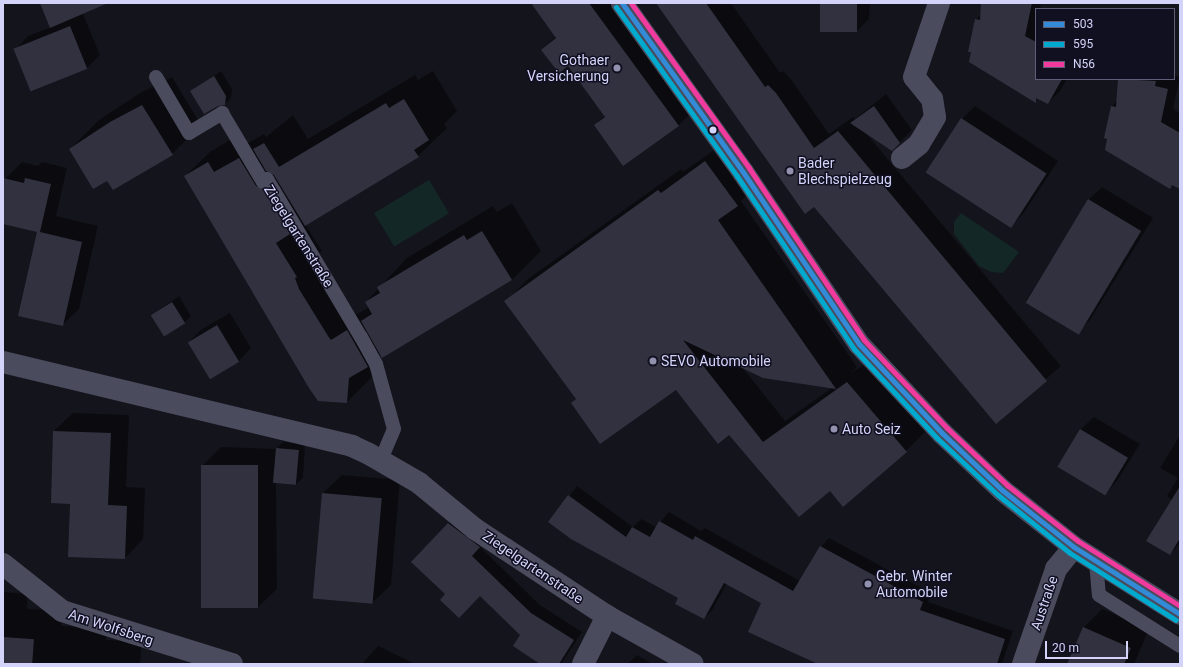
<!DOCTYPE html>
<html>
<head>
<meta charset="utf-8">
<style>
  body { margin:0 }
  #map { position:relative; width:1183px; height:667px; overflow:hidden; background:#14141d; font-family:Roboto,sans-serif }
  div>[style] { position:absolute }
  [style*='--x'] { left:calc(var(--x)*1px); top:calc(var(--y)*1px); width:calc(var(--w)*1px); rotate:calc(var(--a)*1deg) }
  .green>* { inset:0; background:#132826; transform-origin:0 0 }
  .shadow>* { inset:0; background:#0007 }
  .building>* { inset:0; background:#32313f; transform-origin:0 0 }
  .service>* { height:14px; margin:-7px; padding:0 7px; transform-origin:7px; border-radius:7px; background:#4a4b5d }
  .minor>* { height:22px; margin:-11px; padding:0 11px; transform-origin:11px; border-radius:11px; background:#4a4b5d }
  .bus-1>* { height:5px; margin:-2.5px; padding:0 2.5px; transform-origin:2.5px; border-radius:2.5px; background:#338bd7 }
  .bus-2>* { height:5px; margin:-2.5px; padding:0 2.5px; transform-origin:2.5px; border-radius:2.5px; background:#00a9ce }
  .bus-3>* { height:5px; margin:-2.5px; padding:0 2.5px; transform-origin:2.5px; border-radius:2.5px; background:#f13a9d }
  .dots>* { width:11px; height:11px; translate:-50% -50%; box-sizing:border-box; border:2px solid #101021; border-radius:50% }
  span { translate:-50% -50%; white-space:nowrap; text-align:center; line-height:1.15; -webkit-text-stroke:3px #101021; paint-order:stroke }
  .poi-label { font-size:14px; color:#d4d4fb }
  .right { translate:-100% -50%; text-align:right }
  .left { translate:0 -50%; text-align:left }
  .street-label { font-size:14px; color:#d4d4fb }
  .frame { position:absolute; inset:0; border:4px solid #d4d4fb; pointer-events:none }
  .legend { position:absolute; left:1035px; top:8px; width:140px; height:72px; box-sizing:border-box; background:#101021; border:1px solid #5e5e78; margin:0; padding:5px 7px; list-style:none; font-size:12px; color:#d4d4fb }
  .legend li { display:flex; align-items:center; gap:8px; height:20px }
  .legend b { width:20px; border:1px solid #5e5e78 }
  .scale { position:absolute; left:1045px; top:641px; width:83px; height:18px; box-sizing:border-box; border:2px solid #d4d4fb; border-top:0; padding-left:5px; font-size:12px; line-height:14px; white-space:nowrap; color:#d4d4fb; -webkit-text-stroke:3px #101021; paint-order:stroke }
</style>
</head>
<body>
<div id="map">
  <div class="green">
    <div style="left:429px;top:180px;width:39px;height:64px;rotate:59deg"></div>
    <div style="clip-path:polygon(961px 213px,1019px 252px,1003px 273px,991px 272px,979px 266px,954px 234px,954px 222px)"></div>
  </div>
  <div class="shadow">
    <div style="clip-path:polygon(41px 3px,77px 3px,72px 18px,83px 14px,100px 55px,87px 68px,33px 91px,16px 49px,28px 36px,51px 27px)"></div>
    <div style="clip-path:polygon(533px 3px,623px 3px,698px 106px,678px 126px,595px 125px,605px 115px,568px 65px,542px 50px,556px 36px)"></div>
    <div style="clip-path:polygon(657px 3px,731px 3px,780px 73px,783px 71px,790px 78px,829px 134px,853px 117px,855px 119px,886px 94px,912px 130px,899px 143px,865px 132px,1061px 366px,996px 422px)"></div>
    <div style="clip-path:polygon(821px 3px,870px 3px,869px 19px,856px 32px)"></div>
    <div style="clip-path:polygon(982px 3px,1041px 3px,1040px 9px,1036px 9px,1036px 79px,1067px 79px,1060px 91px,1048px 103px,1037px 97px,1034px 101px,976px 20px,981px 14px)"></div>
    <div style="clip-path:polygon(221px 71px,232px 89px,231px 98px,225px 104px,192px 91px)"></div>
    <div style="clip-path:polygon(433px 71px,457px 111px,444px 124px,447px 128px,418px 156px,305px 224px,322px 251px,320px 253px,324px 263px,356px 315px,369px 307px,366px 302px,407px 258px,493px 206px,497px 212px,512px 203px,541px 251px,512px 280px,383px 357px,381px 353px,373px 360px,372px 377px,347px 402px,185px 176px,210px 152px,233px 138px,239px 148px,264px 134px,266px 137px,293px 115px,308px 139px,415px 75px,418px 80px)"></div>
    <div style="clip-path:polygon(1174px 75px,1180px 77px,1173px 109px,1180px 113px,1180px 188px,1173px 184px,1170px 187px,1112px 106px,1117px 101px,1119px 79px,1174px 79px)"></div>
    <div style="clip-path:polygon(172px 77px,201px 125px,172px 154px,107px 179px,70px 149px,99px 120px,140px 93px)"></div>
    <div style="clip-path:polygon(975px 106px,1058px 161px,1023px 214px,1010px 227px,962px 119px)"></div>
    <div style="clip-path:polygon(evenodd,728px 140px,759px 183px,741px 201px,857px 367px,851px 373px,870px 361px,928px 429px,906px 451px,830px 490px,729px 434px,676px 388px,572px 403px,577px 398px,506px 301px,528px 279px,681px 169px,683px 172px,728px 140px,743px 368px,832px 388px,785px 421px,743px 368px)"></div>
    <div style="clip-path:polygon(22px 162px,38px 166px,42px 162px,67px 168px,56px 216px,98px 226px,79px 309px,62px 325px,39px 231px,3px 223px,5px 179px)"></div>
    <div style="clip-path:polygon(1102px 187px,1153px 218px,1090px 320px,1077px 333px,1026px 301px,1089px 199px)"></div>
    <div style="clip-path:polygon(179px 296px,191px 316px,184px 323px,152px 315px)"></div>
    <div style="clip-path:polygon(230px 313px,251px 348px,239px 361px,210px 378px,189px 342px,202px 329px)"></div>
    <div style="clip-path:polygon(73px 413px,129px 415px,126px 487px,145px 488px,143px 539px,125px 558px,71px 503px,54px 431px)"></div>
    <div style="clip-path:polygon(1094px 417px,1140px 444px,1117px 481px,1105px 494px,1058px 466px,1081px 429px)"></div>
    <div style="clip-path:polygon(1180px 435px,1180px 544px,1170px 554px,1172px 500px,1167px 496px,1178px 478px,1160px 468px)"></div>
    <div style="clip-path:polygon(283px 442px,305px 444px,303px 478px,296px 484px,276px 482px,277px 589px,258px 607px,202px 466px,221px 447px,276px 449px)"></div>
    <div style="clip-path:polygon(342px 475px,400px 480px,391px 585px,372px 603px,323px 493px)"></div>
    <div style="clip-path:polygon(577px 486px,633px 527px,641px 519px,656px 527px,669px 512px,701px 531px,705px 528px,800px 581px,821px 547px,829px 538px,931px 593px,928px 602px,1013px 631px,1002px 664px,818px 664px,762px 602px,727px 583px,713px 609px,704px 618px,679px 597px,549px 522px)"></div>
    <div style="clip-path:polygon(457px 515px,488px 538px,480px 547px,540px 605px,582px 632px,561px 664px,542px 664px,522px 635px,480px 595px,447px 594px,448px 523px)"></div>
    <div style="clip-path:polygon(3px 592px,28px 594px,27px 609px,62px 610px,61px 626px,107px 628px,106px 640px,142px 642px,140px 664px,143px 664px,3px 664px)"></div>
    <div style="clip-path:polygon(1102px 609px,1149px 629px,1134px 664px,1068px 664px,1083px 628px)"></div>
    <div style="clip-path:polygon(378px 646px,415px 664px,362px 664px)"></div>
    <div style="clip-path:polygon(637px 655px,652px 664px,627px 664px)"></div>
  </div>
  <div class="building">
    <div style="clip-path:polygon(40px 3px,108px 3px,50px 28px)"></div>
    <div style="clip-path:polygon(531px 3px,589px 3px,679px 126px,623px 166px,594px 125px,605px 117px,568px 66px,559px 73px,541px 50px,556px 38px)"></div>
    <div style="clip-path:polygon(656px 3px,706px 3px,765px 87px,768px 85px,776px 93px,814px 148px,838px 131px,1047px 381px,996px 424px,814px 207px,805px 214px)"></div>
    <div style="left:820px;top:3px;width:37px;height:29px"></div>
    <div style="clip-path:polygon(981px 3px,1032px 3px,1025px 36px,1036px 42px,1036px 79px,1062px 79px,1048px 104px,1036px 98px,1036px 103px,969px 62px,971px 52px,968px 52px,975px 19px,980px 20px)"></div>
    <div style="left:70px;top:26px;width:46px;height:61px;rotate:68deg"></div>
    <div style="clip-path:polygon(214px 76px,226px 96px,225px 105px,218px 106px,204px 114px,190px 91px)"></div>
    <div style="clip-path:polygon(1118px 79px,1156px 81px,1155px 86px,1168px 89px,1161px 122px,1180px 133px,1180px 189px,1172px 185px,1170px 189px,1105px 150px,1107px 139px,1104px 138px,1111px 106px,1116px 107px)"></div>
    <div style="clip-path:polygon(404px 99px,429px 140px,414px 150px,419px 157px,305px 226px,274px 175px,266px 171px,253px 149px,264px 143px,279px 167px,386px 103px,389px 108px)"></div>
    <div style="clip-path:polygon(142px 105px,173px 155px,113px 190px,107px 181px,93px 189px,69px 149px,110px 122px)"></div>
    <div style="clip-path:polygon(874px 106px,900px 143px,892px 151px,850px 123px)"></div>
    <div style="left:961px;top:118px;width:102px;height:65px;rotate:33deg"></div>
    <div style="clip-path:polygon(239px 158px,256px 186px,264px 190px,290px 234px,276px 243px,297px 277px,295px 278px,299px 289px,328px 336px,331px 340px,347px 330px,368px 367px,349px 378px,347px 403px,318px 401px,309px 388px,184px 176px,208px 162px,214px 172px)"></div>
    <div style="clip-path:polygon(705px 161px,738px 206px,718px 220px,836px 389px,763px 378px,683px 340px,763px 442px,847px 382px,907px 452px,843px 507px,830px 491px,799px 517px,729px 435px,718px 444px,676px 390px,600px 444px,571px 403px,576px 399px,504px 301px,658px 190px,661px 193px)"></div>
    <div style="clip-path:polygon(3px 178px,24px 183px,25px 178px,51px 184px,40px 232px,82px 242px,63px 326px,18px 316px,37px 232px,3px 224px)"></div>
    <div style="left:1088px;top:199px;width:62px;height:121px;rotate:31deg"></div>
    <div style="clip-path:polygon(482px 231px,512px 280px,382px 358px,361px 321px,372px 314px,365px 302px,380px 293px,377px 287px,464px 235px,467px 240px)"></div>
    <div style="left:172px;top:302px;width:25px;height:25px;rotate:58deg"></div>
    <div style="left:217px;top:325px;width:43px;height:34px;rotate:59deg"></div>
    <div style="left:1080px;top:429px;width:56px;height:44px;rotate:31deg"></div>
    <div style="clip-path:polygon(53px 431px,111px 433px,108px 505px,127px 506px,125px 559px,68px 557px,70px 504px,51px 503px)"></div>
    <div style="left:276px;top:448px;width:23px;height:35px;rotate:5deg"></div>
    <div style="left:201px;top:465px;width:57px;height:143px"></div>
    <div style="clip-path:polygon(1180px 486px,1180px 538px,1170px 555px,1146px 541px)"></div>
    <div style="left:322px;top:493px;width:60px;height:106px;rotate:5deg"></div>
    <div style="clip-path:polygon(568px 495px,626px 537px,632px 527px,650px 537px,659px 521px,693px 540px,695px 536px,793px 591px,820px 546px,923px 602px,920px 610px,1005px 639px,997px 664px,818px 664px,748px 632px,761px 603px,724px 583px,704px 619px,675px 604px,678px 598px,571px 539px,548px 522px)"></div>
    <div style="clip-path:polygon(448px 523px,480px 547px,472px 556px,531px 613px,574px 640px,559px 664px,540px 664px,513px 646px,520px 635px,480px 596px,459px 618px,440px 600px,445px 594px,411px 562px)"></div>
    <div style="clip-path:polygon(1083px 627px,1131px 648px,1124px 664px,1067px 664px)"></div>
    <div style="left:3px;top:637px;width:31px;height:27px;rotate:4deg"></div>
  </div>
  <div class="service">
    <div style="--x:156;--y:77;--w:65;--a:59.5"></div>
    <div style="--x:189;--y:133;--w:39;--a:-31"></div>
    <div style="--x:222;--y:113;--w:80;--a:59.3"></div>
    <div style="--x:263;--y:182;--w:5;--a:-37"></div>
    <div style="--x:267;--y:179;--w:184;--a:59.3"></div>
    <div style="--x:361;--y:337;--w:31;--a:61"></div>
    <div style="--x:376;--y:364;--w:67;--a:74.5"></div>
    <div style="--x:394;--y:429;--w:33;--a:113"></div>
    <div style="--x:1096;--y:562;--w:33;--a:85"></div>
    <div style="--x:1099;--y:595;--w:96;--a:32.2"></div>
  </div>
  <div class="minor">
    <div style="--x:622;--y:3;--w:208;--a:54.4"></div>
    <div style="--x:743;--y:172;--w:207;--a:56"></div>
    <div style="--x:859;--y:344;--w:122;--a:47"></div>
    <div style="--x:942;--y:433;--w:83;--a:43.5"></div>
    <div style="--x:1002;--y:490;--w:92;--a:38.4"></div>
    <div style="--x:1074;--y:547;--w:125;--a:32.3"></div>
    <div style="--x:902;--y:158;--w:22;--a:-39"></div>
    <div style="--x:919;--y:144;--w:31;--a:-59"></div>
    <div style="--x:935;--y:117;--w:18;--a:-99"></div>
    <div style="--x:932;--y:99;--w:28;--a:-129"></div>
    <div style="--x:914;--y:77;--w:78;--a:-71.3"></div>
    <div style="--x:3;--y:362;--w:359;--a:13.5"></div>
    <div style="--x:352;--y:446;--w:19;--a:25"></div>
    <div style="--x:369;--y:454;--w:58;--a:30.1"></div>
    <div style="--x:419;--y:483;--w:72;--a:39.4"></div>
    <div style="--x:475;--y:529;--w:158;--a:33.4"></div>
    <div style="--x:607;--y:616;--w:98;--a:29.2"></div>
    <div style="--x:3;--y:564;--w:75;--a:38.5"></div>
    <div style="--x:62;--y:611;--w:178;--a:17.3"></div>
    <div style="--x:583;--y:664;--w:54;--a:-63.4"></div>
    <div style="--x:1023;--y:664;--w:101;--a:-70.8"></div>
    <div style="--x:1056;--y:569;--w:28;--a:-51"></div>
  </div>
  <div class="bus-1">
    <div style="--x:622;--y:3;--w:208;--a:54.4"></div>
    <div style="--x:743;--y:172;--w:207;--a:56"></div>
    <div style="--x:859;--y:344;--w:122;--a:47"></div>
    <div style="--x:942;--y:433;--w:83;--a:43.5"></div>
    <div style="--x:1002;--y:490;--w:92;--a:38.4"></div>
    <div style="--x:1074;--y:547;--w:125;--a:32.3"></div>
  </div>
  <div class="bus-2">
    <div style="--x:616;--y:7;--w:208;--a:54.4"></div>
    <div style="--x:737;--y:176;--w:209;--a:55.9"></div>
    <div style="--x:854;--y:349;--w:122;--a:47"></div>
    <div style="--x:937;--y:438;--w:83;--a:43.1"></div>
    <div style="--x:998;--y:495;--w:92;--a:38.9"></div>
    <div style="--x:1070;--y:553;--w:125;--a:32.3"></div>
  </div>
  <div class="bus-3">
    <div style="--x:631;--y:3;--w:203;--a:54.4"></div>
    <div style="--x:749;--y:168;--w:207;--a:56.2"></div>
    <div style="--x:864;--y:340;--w:121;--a:46.7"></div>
    <div style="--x:947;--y:428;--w:83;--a:43.5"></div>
    <div style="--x:1007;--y:485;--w:90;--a:38.3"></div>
    <div style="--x:1078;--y:541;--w:121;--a:32.5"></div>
  </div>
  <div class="dots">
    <div style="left:617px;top:68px;background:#9191ad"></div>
    <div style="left:713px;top:130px;background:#d4d4fb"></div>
    <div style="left:790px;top:171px;background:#9191ad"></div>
    <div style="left:653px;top:361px;background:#9191ad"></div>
    <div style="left:834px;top:429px;background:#9191ad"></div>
    <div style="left:868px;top:584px;background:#9191ad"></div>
  </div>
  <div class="poi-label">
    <span class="right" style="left:609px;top:68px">Gothaer<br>Versicherung</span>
    <span class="left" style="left:798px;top:171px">Bader<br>Blechspielzeug</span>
    <span class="left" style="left:661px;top:361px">SEVO Automobile</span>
    <span class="left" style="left:842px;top:429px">Auto Seiz</span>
    <span class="left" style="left:876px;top:584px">Gebr. Winter<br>Automobile</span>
  </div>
  <div class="street-label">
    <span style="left:299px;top:236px;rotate:58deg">Ziegelgartenstraße</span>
    <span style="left:533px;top:567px;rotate:34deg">Ziegelgartenstraße</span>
    <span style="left:1044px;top:603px;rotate:-71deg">Austraße</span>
    <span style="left:111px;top:627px;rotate:18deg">Am Wolfsberg</span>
  </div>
  <div class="frame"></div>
  <ul class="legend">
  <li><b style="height:5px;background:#338bd7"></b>503</li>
  <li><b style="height:5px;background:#00a9ce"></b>595</li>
  <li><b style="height:5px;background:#f13a9d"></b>N56</li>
  </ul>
  <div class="scale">20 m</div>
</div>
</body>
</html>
